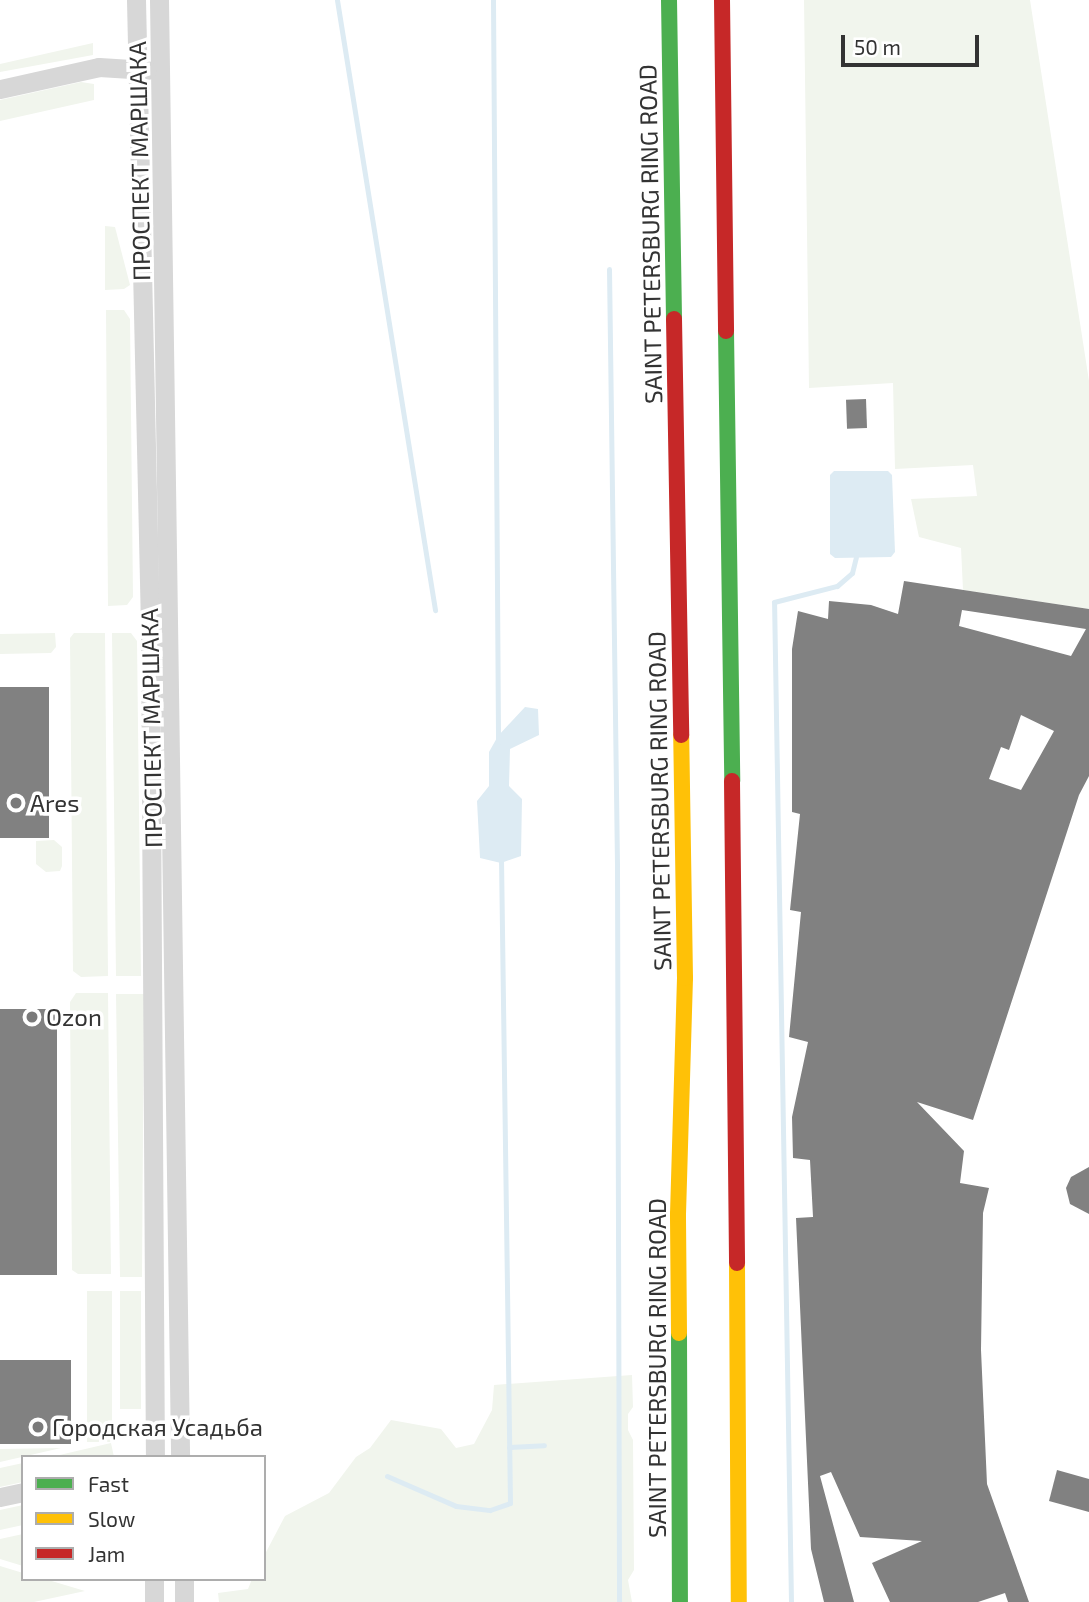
<!DOCTYPE html>
<html>
<head>
<meta charset="utf-8">
<style>
  body { margin:0 }
  #map { position:relative; width:1089px; height:1602px; overflow:hidden; background:#fff; font-family:"Exo 2",sans-serif }
  div>[style] { position:absolute }
  [style*='--x'] { left:calc(var(--x)*1px); top:calc(var(--y)*1px); width:calc(var(--w)*1px); rotate:calc(var(--a)*1deg) }
  .green>* { inset:0; background:#f1f5ed; transform-origin:0 0 }
  .water>* { inset:0; background:#ddebf3 }
  .stream>* { height:5px; margin:-2.5px; padding:0 2.5px; transform-origin:2.5px; border-radius:2.5px; background:#ddebf3 }
  .building>* { inset:0; background:#818181; transform-origin:0 0 }
  .street>* { height:19px; margin:-9.5px; padding:0 9.5px; transform-origin:9.5px; border-radius:9.5px; background:#d7d7d7 }
  .fast>* { height:16px; margin:-8px; padding:0 8px; transform-origin:8px; border-radius:8px; background:#4caf50 }
  .slow>* { height:16px; margin:-8px; padding:0 8px; transform-origin:8px; border-radius:8px; background:#ffc107 }
  .jam>* { height:16px; margin:-8px; padding:0 8px; transform-origin:8px; border-radius:8px; background:#c62828 }
  .dots>* { width:19px; height:19px; translate:-50% -50%; box-sizing:border-box; border:4px solid #fff; border-radius:50% }
  span { translate:-50% -50%; white-space:nowrap; text-align:center; line-height:1.15; -webkit-text-stroke:7px #fff; paint-order:stroke }
  .street-label { font-size:24px; color:#333 }
  .poi-label { font-size:24px; color:#333 }
  .left { translate:0 -50%; text-align:left }
  .legend { position:absolute; left:21px; top:1455px; width:245px; height:126px; box-sizing:border-box; background:#fff; border:2px solid #adadad; margin:0; padding:9px 12px; list-style:none; font-size:21px; color:#333 }
  .legend li { display:flex; align-items:center; gap:14px; height:35px }
  .legend b { width:35px; border:2px solid #adadad }
  .scale { position:absolute; left:841px; top:35px; width:138px; height:32px; box-sizing:border-box; border:4px solid #333; border-top:0; padding-left:9px; font-size:21px; line-height:24px; white-space:nowrap; color:#333; -webkit-text-stroke:5px #fff; paint-order:stroke }
</style>
</head>
<body>
<div id="map">
  <div class="green">
    <div style="clip-path:polygon(804px 0,1030px 0,1089px 381px,1089px 609px,963px 590px,961px 548px,919px 537px,911px 499px,977px 496px,973px 465px,895px 469px,893px 383px,809px 388px)"></div>
    <div style="clip-path:polygon(93px 43px,93px 55px,0 72px,0 64px)"></div>
    <div style="clip-path:polygon(81px 82px,94px 84px,94px 100px,0 121px,0 100px)"></div>
    <div style="clip-path:polygon(105px 226px,115px 227px,130px 285px,124px 289px,105px 290px)"></div>
    <div style="clip-path:polygon(106px 310px,124px 310px,130px 319px,133px 597px,127px 605px,108px 606px)"></div>
    <div style="clip-path:polygon(55px 633px,56px 647px,51px 653px,0 654px,0 634px)"></div>
    <div style="clip-path:polygon(74px 633px,105px 633px,108px 976px,81px 977px,73px 971px,70px 638px)"></div>
    <div style="clip-path:polygon(112px 633px,131px 633px,137px 641px,141px 976px,116px 976px)"></div>
    <div style="clip-path:polygon(54px 840px,62px 847px,62px 866px,60px 871px,46px 872px,36px 864px,36px 841px)"></div>
    <div style="clip-path:polygon(76px 993px,108px 993px,111px 1274px,78px 1274px,72px 1270px,70px 1002px)"></div>
    <div style="clip-path:polygon(116px 994px,144px 994px,142px 1277px,120px 1277px)"></div>
    <div style="left:87px;top:1291px;width:25px;height:151px"></div>
    <div style="left:120px;top:1291px;width:21px;height:118px"></div>
    <div style="clip-path:polygon(632px 1375px,633px 1407px,628px 1414px,628px 1430px,633px 1440px,634px 1570px,628px 1580px,632px 1602px,219px 1602px,218px 1593px,248px 1589px,252px 1579px,264px 1579px,264px 1556px,285px 1516px,329px 1493px,356px 1457px,370px 1448px,391px 1420px,441px 1429px,456px 1448px,474px 1444px,492px 1410px,494px 1385px)"></div>
    <div style="clip-path:polygon(111px 1443px,114px 1457px,51px 1457px)"></div>
    <div style="clip-path:polygon(61px 1448px,0 1462px,0 1449px)"></div>
    <div style="clip-path:polygon(23px 1463px,23px 1482px,0 1487px,0 1468px)"></div>
    <div style="clip-path:polygon(23px 1505px,23px 1525px,0 1530px,0 1510px)"></div>
    <div style="clip-path:polygon(23px 1534px,23px 1566px,0 1559px,0 1539px)"></div>
    <div style="clip-path:polygon(0 1566px,23px 1573px,23px 1579px,45px 1579px,85px 1591px,34px 1602px,0 1602px)"></div>
  </div>
  <div class="water">
    <div style="clip-path:polygon(834px 471px,888px 471px,892px 475px,895px 552px,891px 557px,835px 558px,830px 554px,830px 475px)"></div>
    <div style="clip-path:polygon(525px 707px,538px 709px,539px 735px,510px 749px,509px 786px,522px 799px,521px 856px,501px 863px,480px 858px,477px 801px,489px 786px,489px 752px,498px 736px)"></div>
  </div>
  <div class="stream">
    <div style="--x:337;--y:0;--w:618;--a:80.87"></div>
    <div style="--x:493;--y:0;--w:742;--a:89.61"></div>
    <div style="--x:609;--y:269;--w:597;--a:89.23"></div>
    <div style="--x:617;--y:866;--w:736;--a:89.84"></div>
    <div style="--x:509;--y:1447;--w:35;--a:-3"></div>
    <div style="--x:387;--y:1476;--w:75;--a:23.5"></div>
    <div style="--x:456;--y:1506;--w:34;--a:7"></div>
    <div style="--x:490;--y:1510;--w:21;--a:-19"></div>
    <div style="--x:510;--y:1503;--w:646;--a:-90.8"></div>
    <div style="--x:791;--y:1602;--w:1000;--a:-90.97"></div>
    <div style="--x:774;--y:602;--w:65;--a:-14.3"></div>
    <div style="--x:837;--y:586;--w:20;--a:-41"></div>
    <div style="--x:852;--y:573;--w:16;--a:-76"></div>
  </div>
  <div class="building">
    <div style="left:866px;top:399px;width:29px;height:20px;rotate:88deg"></div>
    <div style="clip-path:polygon(evenodd,904px 581px,1089px 609px,1089px 776px,1079px 795px,973px 1120px,917px 1102px,964px 1151px,960px 1183px,989px 1188px,983px 1213px,981px 1350px,987px 1484px,1029px 1602px,1008px 1602px,1005px 1593px,978px 1602px,890px 1602px,872px 1563px,922px 1541px,860px 1537px,831px 1472px,820px 1476px,854px 1602px,824px 1602px,811px 1549px,796px 1218px,813px 1217px,810px 1160px,793px 1158px,792px 1117px,808px 1042px,789px 1037px,801px 912px,790px 910px,800px 814px,792px 812px,792px 649px,798px 611px,828px 619px,829px 601px,871px 605px,898px 614px,904px 581px,962px 610px,1086px 629px,1071px 656px,959px 626px,962px 610px,904px 581px,1021px 715px,1054px 731px,1021px 790px,989px 779px,1001px 747px,1009px 750px,1021px 715px)"></div>
    <div style="left:0;top:687px;width:49px;height:151px"></div>
    <div style="left:0;top:1009px;width:57px;height:266px"></div>
    <div style="clip-path:polygon(1089px 1167px,1089px 1214px,1070px 1204px,1066px 1188px,1071px 1177px)"></div>
    <div style="left:0;top:1360px;width:71px;height:84px"></div>
    <div style="clip-path:polygon(1057px 1470px,1089px 1479px,1089px 1512px,1049px 1501px)"></div>
  </div>
  <div class="street">
    <div style="--x:136;--y:0;--w:625;--a:88.72"></div>
    <div style="--x:150;--y:625;--w:832;--a:89.66"></div>
    <div style="--x:159;--y:0;--w:1457;--a:89.17"></div>
    <div style="--x:0;--y:89;--w:101;--a:-12.5"></div>
    <div style="--x:99;--y:67;--w:48;--a:3.6"></div>
    <div style="--x:0;--y:1497;--w:24;--a:-12"></div>
    <div style="--x:154;--y:1579;--w:23;--a:90"></div>
    <div style="--x:184;--y:1602;--w:23;--a:-90"></div>
  </div>
  <div class="fast">
    <div style="--x:669;--y:0;--w:319;--a:89.1"></div>
    <div style="--x:726;--y:331;--w:450;--a:89.2"></div>
    <div style="--x:679;--y:1333;--w:269;--a:89.8"></div>
  </div>
  <div class="slow">
    <div style="--x:737;--y:1263;--w:339;--a:89.7"></div>
    <div style="--x:679;--y:1333;--w:119;--a:-90.5"></div>
    <div style="--x:678;--y:1214;--w:236;--a:-88.3"></div>
    <div style="--x:685;--y:978;--w:243;--a:-90.9"></div>
  </div>
  <div class="jam">
    <div style="--x:722;--y:0;--w:331;--a:89.3"></div>
    <div style="--x:674;--y:319;--w:416;--a:89"></div>
    <div style="--x:732;--y:781;--w:482;--a:89.4"></div>
  </div>
  <div class="dots">
    <div style="left:16px;top:803px;background:#7a7a7a"></div>
    <div style="left:32px;top:1017px;background:#7a7a7a"></div>
    <div style="left:38px;top:1427px;background:#7a7a7a"></div>
  </div>
  <div class="street-label">
    <span style="left:139px;top:161px;rotate:-91deg">ПРОСПЕКТ МАРШАКА</span>
    <span style="left:650px;top:234px;rotate:-91deg">SAINT PETERSBURG RING ROAD</span>
    <span style="left:151px;top:728px;rotate:-91deg">ПРОСПЕКТ МАРШАКА</span>
    <span style="left:659px;top:801px;rotate:-91deg">SAINT PETERSBURG RING ROAD</span>
    <span style="left:657px;top:1368px;rotate:-90deg">SAINT PETERSBURG RING ROAD</span>
  </div>
  <div class="poi-label">
    <span class="left" style="left:30px;top:803px">Ares</span>
    <span class="left" style="left:46px;top:1017px">Ozon</span>
    <span class="left" style="left:52px;top:1427px">Городская Усадьба</span>
  </div>
  <ul class="legend">
  <li><b style="height:9px;background:#4caf50"></b>Fast</li>
  <li><b style="height:9px;background:#ffc107"></b>Slow</li>
  <li><b style="height:9px;background:#c62828"></b>Jam</li>
  </ul>
  <div class="scale">50 m</div>
</div>
</body>
</html>
